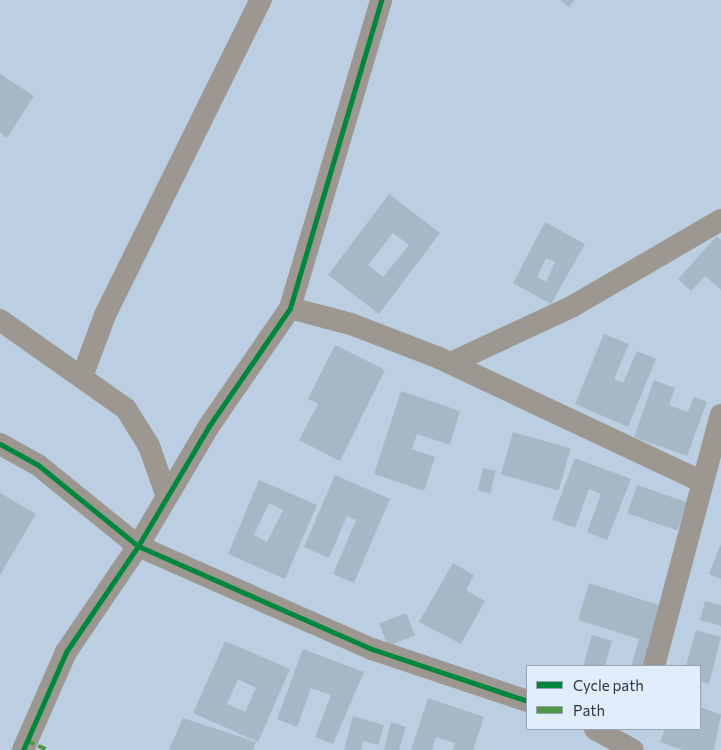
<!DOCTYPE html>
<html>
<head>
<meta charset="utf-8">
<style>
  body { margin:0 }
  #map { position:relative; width:721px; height:750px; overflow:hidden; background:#bccfe2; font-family:Commissioner,sans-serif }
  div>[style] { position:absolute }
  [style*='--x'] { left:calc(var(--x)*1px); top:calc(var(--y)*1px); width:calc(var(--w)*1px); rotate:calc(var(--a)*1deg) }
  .building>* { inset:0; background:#a6b8c5; transform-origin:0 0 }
  .minor>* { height:22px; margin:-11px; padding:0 11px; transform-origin:11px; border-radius:11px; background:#9d9791 }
  .quiet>* { height:4px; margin-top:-2px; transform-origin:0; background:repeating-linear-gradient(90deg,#4c9846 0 8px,transparent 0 12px) }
  .cycleway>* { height:5px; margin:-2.5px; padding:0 2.5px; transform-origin:2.5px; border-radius:2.5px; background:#00873e }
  span { translate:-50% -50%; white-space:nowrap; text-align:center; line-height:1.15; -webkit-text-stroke:4px #e0eefc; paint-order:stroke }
  .legend { position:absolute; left:526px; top:665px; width:175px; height:65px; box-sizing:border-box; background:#e0eefc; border:1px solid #97a5b2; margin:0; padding:6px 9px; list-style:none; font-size:15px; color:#293744 }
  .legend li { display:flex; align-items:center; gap:10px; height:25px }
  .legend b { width:25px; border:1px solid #97a5b2 }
</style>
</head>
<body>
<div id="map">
  <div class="building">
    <div style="clip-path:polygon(560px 0,575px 0,569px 7px)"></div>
    <div style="clip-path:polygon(0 74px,34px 96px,7px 138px,0 133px)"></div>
    <div style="clip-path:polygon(evenodd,389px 194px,440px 233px,379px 314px,328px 275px,389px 194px,393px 233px,409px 245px,383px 277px,368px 265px,393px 233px)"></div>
    <div style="clip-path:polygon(evenodd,545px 222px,585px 244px,551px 304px,513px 283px,545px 222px,546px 258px,555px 262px,546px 282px,537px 277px,546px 258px)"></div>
    <div style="clip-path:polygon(717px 236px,721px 240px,721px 290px,705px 276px,691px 291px,678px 279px)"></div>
    <div style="clip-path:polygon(604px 334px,629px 344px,614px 379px,623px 383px,637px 351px,656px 359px,628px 427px,575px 404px)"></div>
    <div style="clip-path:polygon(335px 345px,385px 370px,340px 461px,299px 440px,318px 404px,308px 399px)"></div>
    <div style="clip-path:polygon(654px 380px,675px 388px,669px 405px,688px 412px,694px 397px,707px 402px,687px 456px,634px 437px)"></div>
    <div style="clip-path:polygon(401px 391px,460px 411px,450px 445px,417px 434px,412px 449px,435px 457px,424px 491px,374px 474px)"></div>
    <div style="left:513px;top:432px;width:60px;height:44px;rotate:16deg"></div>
    <div style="clip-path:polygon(575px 458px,631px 479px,607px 540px,587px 532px,601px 494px,589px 489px,575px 528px,552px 519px)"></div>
    <div style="left:483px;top:468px;width:13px;height:23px;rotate:13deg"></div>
    <div style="clip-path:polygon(335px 475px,390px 499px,354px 583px,333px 574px,356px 520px,347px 516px,329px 558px,304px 547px)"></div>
    <div style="clip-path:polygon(evenodd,259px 480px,317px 505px,285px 579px,228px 554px,259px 480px,269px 503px,283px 510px,267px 542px,254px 535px,269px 503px)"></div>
    <div style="left:637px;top:485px;width:53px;height:30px;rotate:19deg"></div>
    <div style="clip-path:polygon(0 493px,36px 514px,0 575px)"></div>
    <div style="clip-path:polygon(721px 544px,721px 579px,709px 574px)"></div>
    <div style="clip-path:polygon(453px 563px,474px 575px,466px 590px,485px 601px,461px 644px,419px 622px)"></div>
    <div style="clip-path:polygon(589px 583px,665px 607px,647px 666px,631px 666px,639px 639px,578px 620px)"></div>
    <div style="clip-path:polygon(705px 601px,721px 605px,721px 626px,700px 620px)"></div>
    <div style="left:406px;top:613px;width:24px;height:29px;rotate:68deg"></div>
    <div style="clip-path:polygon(696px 630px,721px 637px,709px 684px,700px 681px,700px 666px,686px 666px)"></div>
    <div style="clip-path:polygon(592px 635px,612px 641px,605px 666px,583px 666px)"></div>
    <div style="clip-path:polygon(evenodd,225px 641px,290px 669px,258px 742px,193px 713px,225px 641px,238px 679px,256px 688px,245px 712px,227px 704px,238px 679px)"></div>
    <div style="clip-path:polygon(303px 649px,364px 672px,333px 744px,315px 737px,331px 695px,311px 688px,297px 727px,277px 719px)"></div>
    <div style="clip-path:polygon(428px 698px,484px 717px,473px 750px,453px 750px,455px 743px,436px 737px,432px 750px,411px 750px)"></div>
    <div style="clip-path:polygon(700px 707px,721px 715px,714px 750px,683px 750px,660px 742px,665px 729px,700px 729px)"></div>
    <div style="clip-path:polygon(353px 716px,384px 725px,378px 745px,363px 741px,361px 750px,344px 750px)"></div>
    <div style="clip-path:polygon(183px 718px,256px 742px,253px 750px,169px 750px)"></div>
    <div style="clip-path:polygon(391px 722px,406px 727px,399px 750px,384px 750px)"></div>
  </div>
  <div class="minor">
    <div style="--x:290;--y:308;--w:63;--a:14.7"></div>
    <div style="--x:351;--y:324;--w:94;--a:21.1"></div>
    <div style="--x:439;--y:358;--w:289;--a:25.2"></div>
    <div style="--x:0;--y:320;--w:154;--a:35.2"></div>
    <div style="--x:126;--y:409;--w:44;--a:58.1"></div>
    <div style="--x:149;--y:446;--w:51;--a:70.5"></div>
    <div style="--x:451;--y:363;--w:135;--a:-25"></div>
    <div style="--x:573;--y:306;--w:171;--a:-30.2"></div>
    <div style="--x:82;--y:377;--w:66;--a:-69.6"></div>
    <div style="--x:105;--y:315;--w:352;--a:-63.7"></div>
    <div style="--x:0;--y:444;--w:43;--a:28.9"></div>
    <div style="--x:38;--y:465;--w:129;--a:39"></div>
    <div style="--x:138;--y:546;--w:256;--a:23.8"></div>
    <div style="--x:372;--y:649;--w:163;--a:18.5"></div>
    <div style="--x:654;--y:666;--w:260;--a:-75.1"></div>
    <div style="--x:595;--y:729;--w:43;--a:28.9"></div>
    <div style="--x:23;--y:750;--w:107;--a:-66.3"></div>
    <div style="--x:66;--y:652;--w:128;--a:-55.8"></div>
    <div style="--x:138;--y:546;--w:139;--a:-59.4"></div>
    <div style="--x:209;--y:426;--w:143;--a:-55.5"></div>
    <div style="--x:290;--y:308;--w:321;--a:-73.5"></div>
  </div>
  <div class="quiet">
    <div style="--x:27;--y:741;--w:23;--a:23"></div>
  </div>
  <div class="cycleway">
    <div style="--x:0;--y:444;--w:43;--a:28.9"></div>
    <div style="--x:38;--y:465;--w:129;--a:39"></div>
    <div style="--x:138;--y:546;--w:256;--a:23.8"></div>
    <div style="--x:372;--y:649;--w:163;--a:18.5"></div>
    <div style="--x:23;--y:750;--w:107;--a:-66.3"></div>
    <div style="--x:66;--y:652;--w:128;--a:-55.8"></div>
    <div style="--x:138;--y:546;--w:139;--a:-59.4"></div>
    <div style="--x:209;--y:426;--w:143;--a:-55.5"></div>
    <div style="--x:290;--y:308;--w:321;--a:-73.5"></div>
  </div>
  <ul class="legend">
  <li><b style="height:6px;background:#00873e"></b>Cycle path</li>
  <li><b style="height:6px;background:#4c9846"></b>Path</li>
  </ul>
</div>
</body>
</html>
